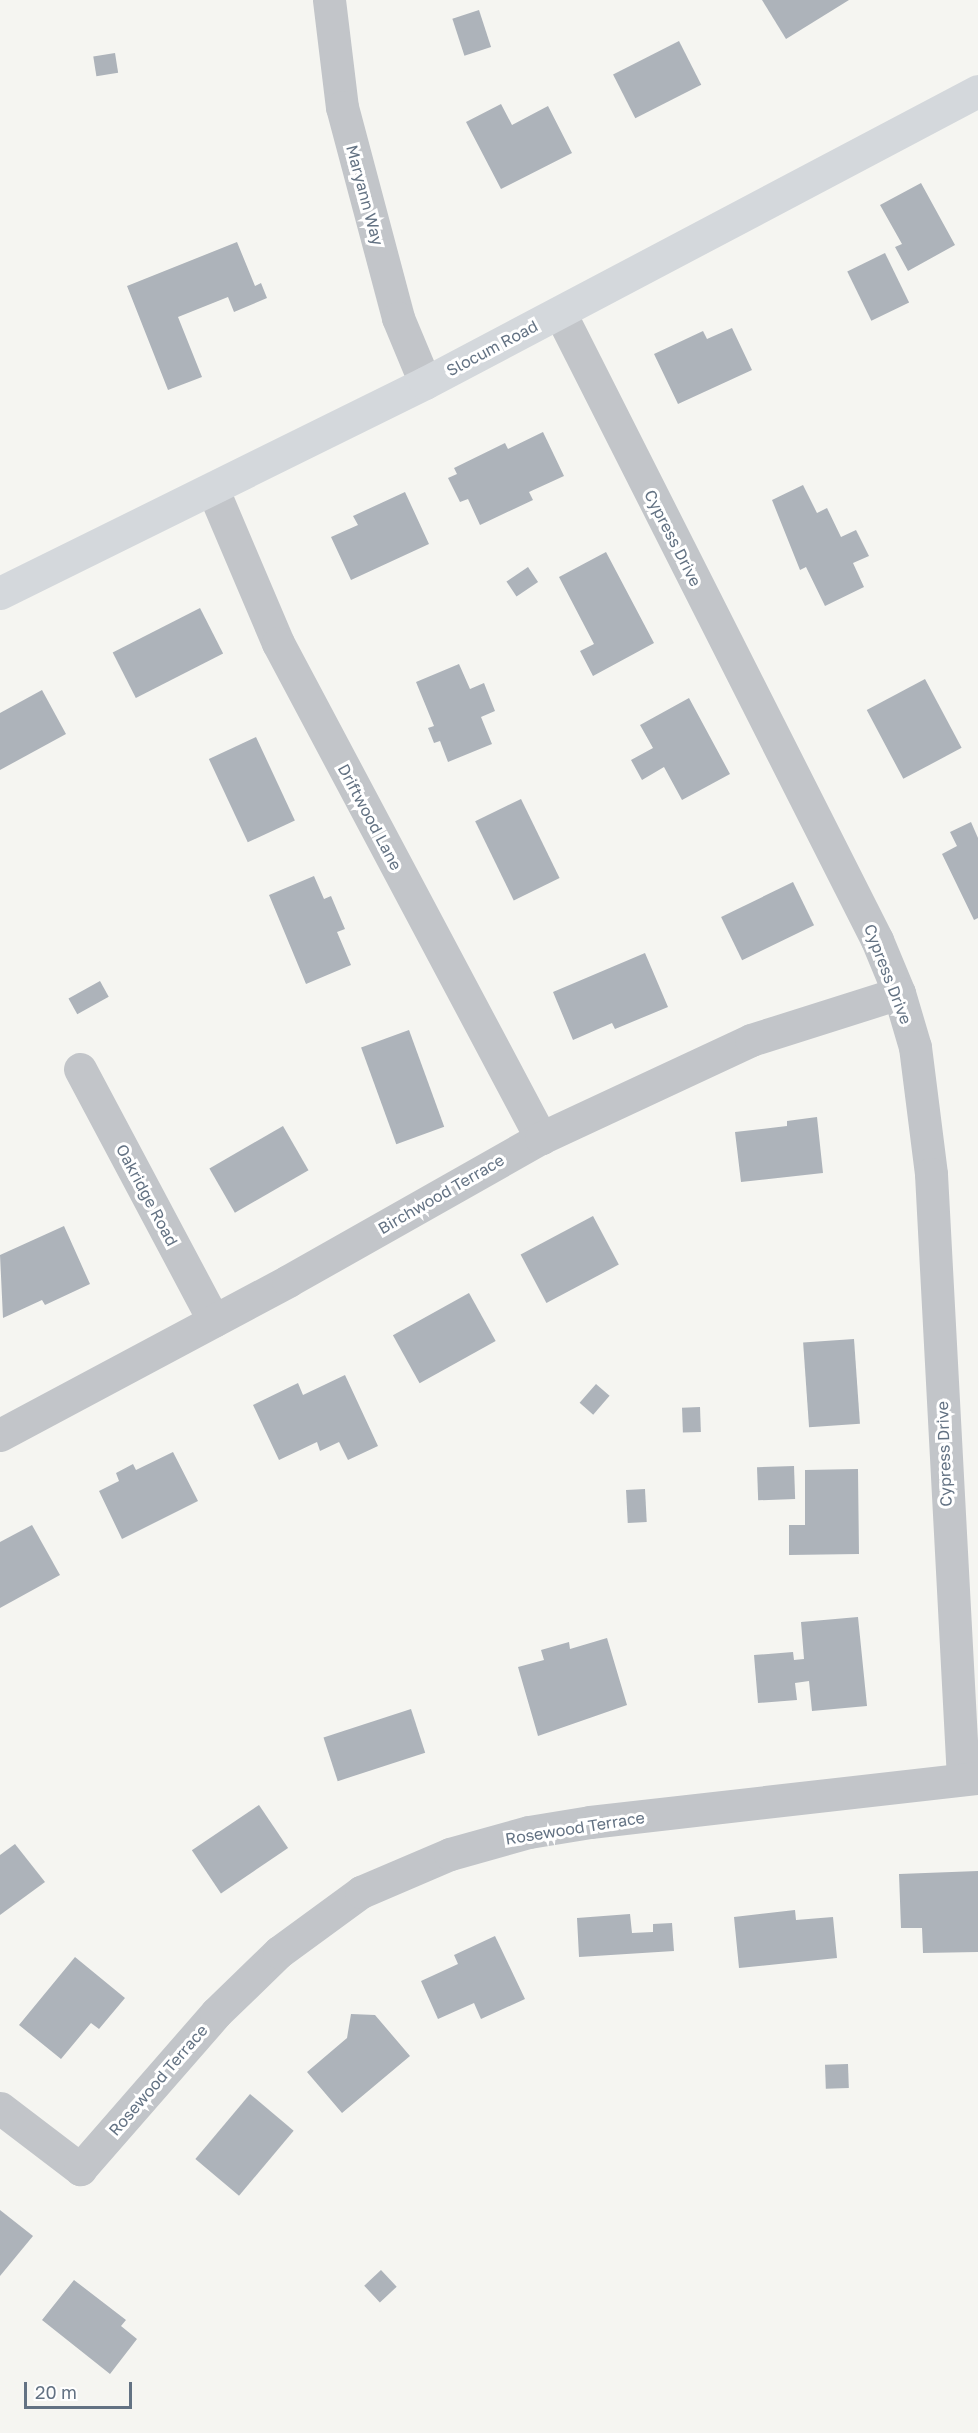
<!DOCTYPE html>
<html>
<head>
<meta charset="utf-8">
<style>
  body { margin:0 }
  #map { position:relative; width:978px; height:2433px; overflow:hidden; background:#f5f5f1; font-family:"Golos Text",sans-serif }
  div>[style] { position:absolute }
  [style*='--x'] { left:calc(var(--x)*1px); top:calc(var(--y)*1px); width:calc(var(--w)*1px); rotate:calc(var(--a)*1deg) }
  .building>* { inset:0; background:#adb3ba; transform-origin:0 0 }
  .street>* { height:33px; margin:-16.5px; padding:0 16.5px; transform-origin:16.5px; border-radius:16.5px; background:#c2c5c9 }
  .secondary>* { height:33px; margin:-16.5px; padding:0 16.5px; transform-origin:16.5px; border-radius:16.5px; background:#d4d8dc }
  span { translate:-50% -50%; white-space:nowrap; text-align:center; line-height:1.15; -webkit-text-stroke:6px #fff; paint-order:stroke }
  .street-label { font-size:16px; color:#637283 }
  .scale { position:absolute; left:24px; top:2382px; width:108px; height:27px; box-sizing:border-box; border:3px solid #637283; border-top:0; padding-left:8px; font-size:18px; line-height:21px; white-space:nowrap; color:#637283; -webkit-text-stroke:4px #fff; paint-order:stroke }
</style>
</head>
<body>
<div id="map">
  <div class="building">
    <div style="clip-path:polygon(762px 0,849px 0,786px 39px)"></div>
    <div style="left:479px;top:10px;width:39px;height:28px;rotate:72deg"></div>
    <div style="left:679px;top:41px;width:49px;height:74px;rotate:63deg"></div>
    <div style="left:115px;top:53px;width:20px;height:22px;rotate:81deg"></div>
    <div style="clip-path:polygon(501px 104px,512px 125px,548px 106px,572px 153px,501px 189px,466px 122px)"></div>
    <div style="clip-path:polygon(921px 183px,955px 245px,908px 271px,895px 247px,902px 244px,880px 205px)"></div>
    <div style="clip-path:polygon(237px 242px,255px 286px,261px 283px,267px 298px,234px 312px,228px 297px,178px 317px,202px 377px,168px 390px,127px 286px)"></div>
    <div style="left:885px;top:253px;width:55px;height:42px;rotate:64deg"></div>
    <div style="clip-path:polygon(732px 328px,752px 370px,678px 404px,654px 354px,703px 331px,707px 339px)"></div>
    <div style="clip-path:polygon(543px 432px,564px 476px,529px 492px,533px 500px,480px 525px,468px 499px,460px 502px,448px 478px,457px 474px,454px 468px,505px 443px,508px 449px)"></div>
    <div style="clip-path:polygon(803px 485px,817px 513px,827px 508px,841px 537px,856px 530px,869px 556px,853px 563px,864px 587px,825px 606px,806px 567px,800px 570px,772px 500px)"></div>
    <div style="clip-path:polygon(405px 492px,429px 544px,351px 580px,331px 537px,358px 525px,353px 516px)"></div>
    <div style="clip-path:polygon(606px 552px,654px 643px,593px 676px,580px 651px,594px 644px,559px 577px)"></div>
    <div style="left:528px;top:567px;width:18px;height:26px;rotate:56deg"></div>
    <div style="left:200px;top:608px;width:51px;height:98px;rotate:63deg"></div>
    <div style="clip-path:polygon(459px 664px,470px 689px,484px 683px,495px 711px,481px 717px,492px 744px,448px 762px,440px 741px,434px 743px,428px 728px,434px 726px,416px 682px)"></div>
    <div style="left:925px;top:679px;width:78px;height:66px;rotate:62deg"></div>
    <div style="clip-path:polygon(42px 690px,66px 734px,0 770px,0 713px)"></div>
    <div style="clip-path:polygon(689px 698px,730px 774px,682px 800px,664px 767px,642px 780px,631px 760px,653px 748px,640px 725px)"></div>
    <div style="left:256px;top:737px;width:92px;height:52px;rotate:65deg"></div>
    <div style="left:521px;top:799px;width:88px;height:51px;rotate:64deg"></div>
    <div style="clip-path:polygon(971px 822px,978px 838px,978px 918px,974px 920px,942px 854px,957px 846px,950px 832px)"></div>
    <div style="clip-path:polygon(314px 876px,324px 899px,331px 896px,345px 929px,337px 932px,351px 965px,306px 984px,269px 895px)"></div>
    <div style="left:793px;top:882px;width:48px;height:80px;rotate:64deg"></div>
    <div style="clip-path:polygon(645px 953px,668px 1007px,615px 1029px,612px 1023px,573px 1040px,553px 992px)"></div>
    <div style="left:100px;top:981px;width:18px;height:36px;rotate:61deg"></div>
    <div style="left:409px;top:1030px;width:103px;height:51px;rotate:70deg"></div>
    <div style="clip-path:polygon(817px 1117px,823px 1173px,741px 1182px,735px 1132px,787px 1126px,787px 1121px)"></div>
    <div style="left:283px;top:1126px;width:51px;height:85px;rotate:60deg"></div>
    <div style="left:593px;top:1216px;width:55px;height:82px;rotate:62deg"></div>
    <div style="clip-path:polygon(64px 1226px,90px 1284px,45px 1305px,42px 1300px,3px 1318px,0 1255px)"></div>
    <div style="left:469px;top:1293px;width:55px;height:87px;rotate:61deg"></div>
    <div style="left:854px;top:1339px;width:85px;height:51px;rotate:86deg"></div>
    <div style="clip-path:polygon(345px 1375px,378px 1446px,348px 1460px,339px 1442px,320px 1451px,317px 1442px,279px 1460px,253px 1405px,298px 1383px,303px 1395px)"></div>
    <div style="left:596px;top:1384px;width:18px;height:25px;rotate:41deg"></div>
    <div style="left:700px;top:1407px;width:25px;height:18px;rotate:88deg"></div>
    <div style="clip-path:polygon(173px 1452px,198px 1501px,122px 1539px,99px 1491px,119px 1481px,116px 1473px,133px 1464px,136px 1470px)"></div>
    <div style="left:794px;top:1466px;width:33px;height:37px;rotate:88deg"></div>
    <div style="clip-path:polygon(858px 1469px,859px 1554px,789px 1555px,789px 1525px,805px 1525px,805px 1470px)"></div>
    <div style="left:645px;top:1489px;width:33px;height:19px;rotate:87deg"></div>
    <div style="clip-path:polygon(32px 1525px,60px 1575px,0 1608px,0 1542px)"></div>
    <div style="clip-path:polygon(858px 1617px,867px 1706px,812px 1711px,809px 1681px,795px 1683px,797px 1700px,758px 1703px,754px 1655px,793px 1652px,794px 1660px,804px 1659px,801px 1622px)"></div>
    <div style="clip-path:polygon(607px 1638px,627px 1705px,538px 1736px,518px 1667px,544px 1660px,541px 1650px,569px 1642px,570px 1649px)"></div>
    <div style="left:411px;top:1709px;width:46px;height:92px;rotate:72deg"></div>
    <div style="left:259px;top:1805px;width:52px;height:81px;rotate:56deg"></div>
    <div style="clip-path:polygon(15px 1844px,45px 1882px,0 1915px,0 1855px)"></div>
    <div style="clip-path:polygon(978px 1871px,978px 1952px,923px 1953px,922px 1928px,901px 1928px,899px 1874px)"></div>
    <div style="clip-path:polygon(795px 1910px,796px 1920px,833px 1917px,837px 1958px,739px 1968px,734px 1917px)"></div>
    <div style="clip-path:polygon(630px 1914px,632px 1933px,653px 1932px,653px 1924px,672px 1923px,674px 1951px,579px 1957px,577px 1918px)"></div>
    <div style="clip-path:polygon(495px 1936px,525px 1999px,481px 2019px,474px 2003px,438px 2019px,421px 1981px,458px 1964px,454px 1955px)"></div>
    <div style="clip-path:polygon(75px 1957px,125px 1998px,99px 2029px,91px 2023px,61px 2059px,19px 2025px)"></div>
    <div style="clip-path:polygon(351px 2014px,375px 2015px,410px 2056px,342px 2113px,307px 2072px,347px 2038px)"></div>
    <div style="left:848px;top:2064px;width:24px;height:23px;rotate:88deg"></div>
    <div style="left:250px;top:2094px;width:57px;height:85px;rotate:40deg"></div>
    <div style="clip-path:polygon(0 2210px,33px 2236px,0 2276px)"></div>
    <div style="left:381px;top:2270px;width:23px;height:23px;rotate:47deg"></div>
    <div style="clip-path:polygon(74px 2280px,126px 2320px,121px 2326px,137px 2339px,110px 2374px,42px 2320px)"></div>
  </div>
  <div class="street">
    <div style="--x:329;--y:0;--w:108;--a:83.1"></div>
    <div style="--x:342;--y:107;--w:218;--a:75.1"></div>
    <div style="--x:398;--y:318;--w:70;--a:67.4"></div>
    <div style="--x:560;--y:313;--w:703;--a:63.18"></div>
    <div style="--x:877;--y:940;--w:57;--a:67.5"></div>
    <div style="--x:899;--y:993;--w:56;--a:73.5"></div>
    <div style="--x:915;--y:1047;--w:128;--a:82.8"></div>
    <div style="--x:931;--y:1174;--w:605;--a:86.97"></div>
    <div style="--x:213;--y:490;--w:166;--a:67"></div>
    <div style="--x:278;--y:643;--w:561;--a:62.02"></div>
    <div style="--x:80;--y:1069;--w:285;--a:62"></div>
    <div style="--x:0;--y:1435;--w:327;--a:-28.1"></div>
    <div style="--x:288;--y:1281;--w:291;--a:-29.5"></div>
    <div style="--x:541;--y:1138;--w:232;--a:-25"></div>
    <div style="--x:751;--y:1040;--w:155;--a:-17.6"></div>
    <div style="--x:0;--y:2108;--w:101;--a:37.3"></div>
    <div style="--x:80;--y:2169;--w:207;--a:-48.9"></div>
    <div style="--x:216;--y:2013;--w:88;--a:-44.1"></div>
    <div style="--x:279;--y:1952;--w:102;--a:-36.2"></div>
    <div style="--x:361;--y:1892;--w:97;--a:-23.1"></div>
    <div style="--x:450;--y:1854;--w:82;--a:-15.6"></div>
    <div style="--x:529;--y:1832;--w:62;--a:-9.3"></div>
    <div style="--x:590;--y:1822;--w:390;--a:-6.5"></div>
  </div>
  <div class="secondary">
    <div style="--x:0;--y:593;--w:474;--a:-26.3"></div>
    <div style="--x:425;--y:383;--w:625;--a:-27.84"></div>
  </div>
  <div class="street-label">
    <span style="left:365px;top:195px;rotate:75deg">Maryann Way</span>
    <span style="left:492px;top:348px;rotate:-28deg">Slocum Road</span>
    <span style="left:673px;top:538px;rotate:63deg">Cypress Drive</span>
    <span style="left:370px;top:817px;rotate:62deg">Driftwood Lane</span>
    <span style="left:888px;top:974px;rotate:69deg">Cypress Drive</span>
    <span style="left:441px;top:1194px;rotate:-30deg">Birchwood Terrace</span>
    <span style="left:147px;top:1195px;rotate:62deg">Oakridge Road</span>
    <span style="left:944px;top:1454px;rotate:-92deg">Cypress Drive</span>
    <span style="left:575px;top:1828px;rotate:-9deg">Rosewood Terrace</span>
    <span style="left:158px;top:2080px;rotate:-49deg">Rosewood Terrace</span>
  </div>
  <div class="scale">20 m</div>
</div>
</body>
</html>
